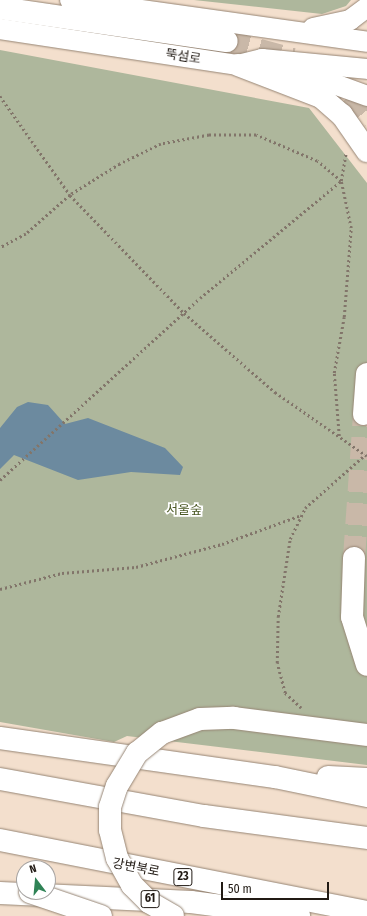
<!DOCTYPE html>
<html>
<head>
<meta charset="utf-8">
<style>
  body { margin:0 }
  #map { position:relative; width:367px; height:916px; overflow:hidden; background:#f3dfcd; font-family:"Fira Sans Condensed","Noto Sans KR",sans-serif }
  div>[style] { position:absolute }
  [style*='--x'] { left:calc(var(--x)*1px); top:calc(var(--y)*1px); width:calc(var(--w)*1px); rotate:calc(var(--a)*1deg) }
  .green>* { inset:0; background:#aeb79c }
  .water>* { inset:0; background:#6c8a9f }
  .highway-tunnel>* { height:22px; margin-top:-11px; transform-origin:0; background:repeating-linear-gradient(90deg,#c9b8a8 0 22px,transparent 0 33px) }
  .path>* { height:2.5px; margin-top:-1.25px; transform-origin:0; background:repeating-linear-gradient(90deg,#82756a 0 2px,transparent 0 5px) }
  .roads { filter:drop-shadow(0 0 1px #968574) drop-shadow(0 0 1px #968574) }
  .secondary>* { height:20px; margin:-10px; padding:0 10px; transform-origin:10px; border-radius:10px; background:#fff }
  .highway>* { height:22px; margin:-11px; padding:0 11px; transform-origin:11px; border-radius:11px; background:#fff }
  .path-bridge>* { height:2.5px; margin-top:-1.25px; transform-origin:0; background:repeating-linear-gradient(90deg,#82756a 0 2px,transparent 0 5px) }
  .bridges { filter:drop-shadow(0 0 1px #968574) drop-shadow(0 0 1px #968574) }
  .highway-bridge>* { height:22px; margin:-11px; padding:0 11px; transform-origin:11px; border-radius:11px; background:#fff }
  span { translate:-50% -50%; white-space:nowrap; text-align:center; line-height:1.15; -webkit-text-stroke:3.5px #fff; paint-order:stroke }
  .shield-label span { padding:1px 3px; background:#fff; border:1px solid; border-radius:3px; -webkit-text-stroke-width:0 }
  .shield-label { font-size:12px; color:#211a14; font-weight:700 }
  .street-label { font-size:13px; color:#211a14 }
  .park-label { font-size:13px; color:#4c5a26 }
  .north { position:absolute; left:16px; top:860px; width:40px; height:40px; box-sizing:border-box; background:#fff; border:1px solid #a6a3a1; border-radius:50%; rotate:344deg; font-size:11px; font-weight:700; line-height:16px; text-align:center; color:#211a14 }
  .north::after { content:''; display:block; margin:auto; width:14px; height:18px; background:#2f8356; clip-path:polygon(50% 0,100% 100%,50% 72%,0 100%) }
  .scale { position:absolute; left:221px; top:882px; width:108px; height:18px; box-sizing:border-box; border:2px solid #211a14; border-top:0; padding-left:5px; font-size:12px; line-height:14px; white-space:nowrap; color:#211a14; -webkit-text-stroke:3px #fff; paint-order:stroke }
</style>
</head>
<body>
<div id="map">
  <div class="green">
    <div style="clip-path:polygon(194px 0,351px 0,346px 6px,322px 14px)"></div>
    <div style="clip-path:polygon(0 50px,309px 108px,367px 183px,367px 765px,127px 736px,114px 742px,0 722px)"></div>
  </div>
  <div class="water">
    <div style="clip-path:polygon(28px 402px,48px 405px,65px 424px,88px 418px,165px 448px,183px 467px,180px 475px,131px 472px,78px 480px,14px 455px,0 469px,0 428px,17px 407px)"></div>
  </div>
  <div class="highway-tunnel">
    <div style="--x:227;--y:41;--w:68;--a:15.3"></div>
    <div style="--x:328;--y:80;--w:26;--a:43"></div>
    <div style="--x:347;--y:98;--w:33;--a:52"></div>
    <div style="--x:354;--y:558;--w:144;--a:-86"></div>
  </div>
  <div class="path">
    <div style="--x:0;--y:96;--w:121;--a:54.7"></div>
    <div style="--x:70;--y:195;--w:59;--a:138.4"></div>
    <div style="--x:26;--y:234;--w:30;--a:152"></div>
    <div style="--x:341;--y:181;--w:31;--a:-140"></div>
    <div style="--x:317;--y:161;--w:66;--a:-156.9"></div>
    <div style="--x:256;--y:135;--w:47;--a:180"></div>
    <div style="--x:209;--y:135;--w:49;--a:169.4"></div>
    <div style="--x:161;--y:144;--w:46;--a:154"></div>
    <div style="--x:120;--y:164;--w:59;--a:148.2"></div>
    <div style="--x:70;--y:195;--w:164;--a:46"></div>
    <div style="--x:184;--y:313;--w:121;--a:41"></div>
    <div style="--x:275;--y:392;--w:112;--a:34.8"></div>
    <div style="--x:200;--y:298;--w:183;--a:-39.7"></div>
    <div style="--x:341;--y:181;--w:29;--a:-80"></div>
    <div style="--x:339;--y:436;--w:63;--a:-94.5"></div>
    <div style="--x:334;--y:373;--w:57;--a:-79.9"></div>
    <div style="--x:344;--y:317;--w:89;--a:-85.5"></div>
    <div style="--x:351;--y:228;--w:48;--a:-102"></div>
    <div style="--x:0;--y:589;--w:64;--a:-14.5"></div>
    <div style="--x:62;--y:573;--w:74;--a:-4.6"></div>
    <div style="--x:136;--y:567;--w:89;--a:-15"></div>
    <div style="--x:222;--y:544;--w:82;--a:-20"></div>
    <div style="--x:301;--y:708;--w:22;--a:-137"></div>
    <div style="--x:285;--y:693;--w:31;--a:-105"></div>
    <div style="--x:277;--y:663;--w:46;--a:-88.8"></div>
    <div style="--x:278;--y:617;--w:79;--a:-81.3"></div>
    <div style="--x:290;--y:539;--w:34;--a:-64"></div>
    <div style="--x:305;--y:508;--w:80;--a:-41.5"></div>
  </div>
  <div class="roads">
    <div class="secondary">
      <div style="--x:70;--y:0;--w:300;--a:8"></div>
      <div style="--x:313;--y:28;--w:38;--a:-12"></div>
      <div style="--x:350;--y:20;--w:21;--a:-37"></div>
      <div style="--x:0;--y:29;--w:241;--a:8.6"></div>
      <div style="--x:238;--y:65;--w:25;--a:-14"></div>
      <div style="--x:262;--y:59;--w:105;--a:5.4"></div>
      <div style="--x:284;--y:77;--w:54;--a:8.6"></div>
      <div style="--x:337;--y:85;--w:32;--a:20"></div>
    </div>
    <div class="highway">
      <div style="--x:0;--y:8;--w:229;--a:8.3"></div>
      <div style="--x:238;--y:65;--w:89;--a:21.1"></div>
      <div style="--x:321;--y:97;--w:28;--a:41"></div>
      <div style="--x:342;--y:115;--w:44;--a:55.2"></div>
      <div style="--x:364;--y:414;--w:40;--a:-85.7"></div>
      <div style="--x:354;--y:558;--w:59;--a:91.9"></div>
      <div style="--x:352;--y:617;--w:50;--a:72.6"></div>
      <div style="--x:0;--y:738;--w:278;--a:8.1"></div>
      <div style="--x:275;--y:777;--w:94;--a:11.7"></div>
      <div style="--x:328;--y:777;--w:39;--a:3"></div>
      <div style="--x:0;--y:779;--w:207;--a:10.3"></div>
      <div style="--x:204;--y:816;--w:164;--a:7.7"></div>
      <div style="--x:0;--y:840;--w:374;--a:11.1"></div>
      <div style="--x:0;--y:893;--w:191;--a:2.7"></div>
      <div style="--x:191;--y:902;--w:109;--a:7.4"></div>
    </div>
  </div>
  <div class="path-bridge">
    <div style="--x:0;--y:480;--w:270;--a:-42.3"></div>
  </div>
  <div class="bridges">
    <div class="highway-bridge">
      <div style="--x:30;--y:892;--w:75;--a:18.7"></div>
      <div style="--x:173;--y:916;--w:28;--a:-150"></div>
      <div style="--x:149;--y:902;--w:24;--a:-135"></div>
      <div style="--x:132;--y:885;--w:31;--a:-119"></div>
      <div style="--x:117;--y:858;--w:29;--a:-104"></div>
      <div style="--x:110;--y:830;--w:23;--a:-90"></div>
      <div style="--x:110;--y:807;--w:22;--a:-72"></div>
      <div style="--x:117;--y:786;--w:39;--a:-59"></div>
      <div style="--x:137;--y:753;--w:32;--a:-39"></div>
      <div style="--x:162;--y:733;--w:40;--a:-20.2"></div>
      <div style="--x:200;--y:719;--w:34;--a:-2"></div>
      <div style="--x:234;--y:718;--w:134;--a:7.3"></div>
    </div>
  </div>
  <div class="shield-label">
    <span style="left:183px;top:877px">23</span>
    <span style="left:150px;top:899px">61</span>
  </div>
  <div class="street-label">
    <span style="left:183px;top:57px;rotate:9deg">뚝섬로</span>
    <span style="left:136px;top:868px;rotate:11deg">강변북로</span>
  </div>
  <div class="park-label">
    <span style="left:184px;top:510px">서울숲</span>
  </div>
  <div class="north">N</div>
  <div class="scale">50 m</div>
</div>
</body>
</html>
